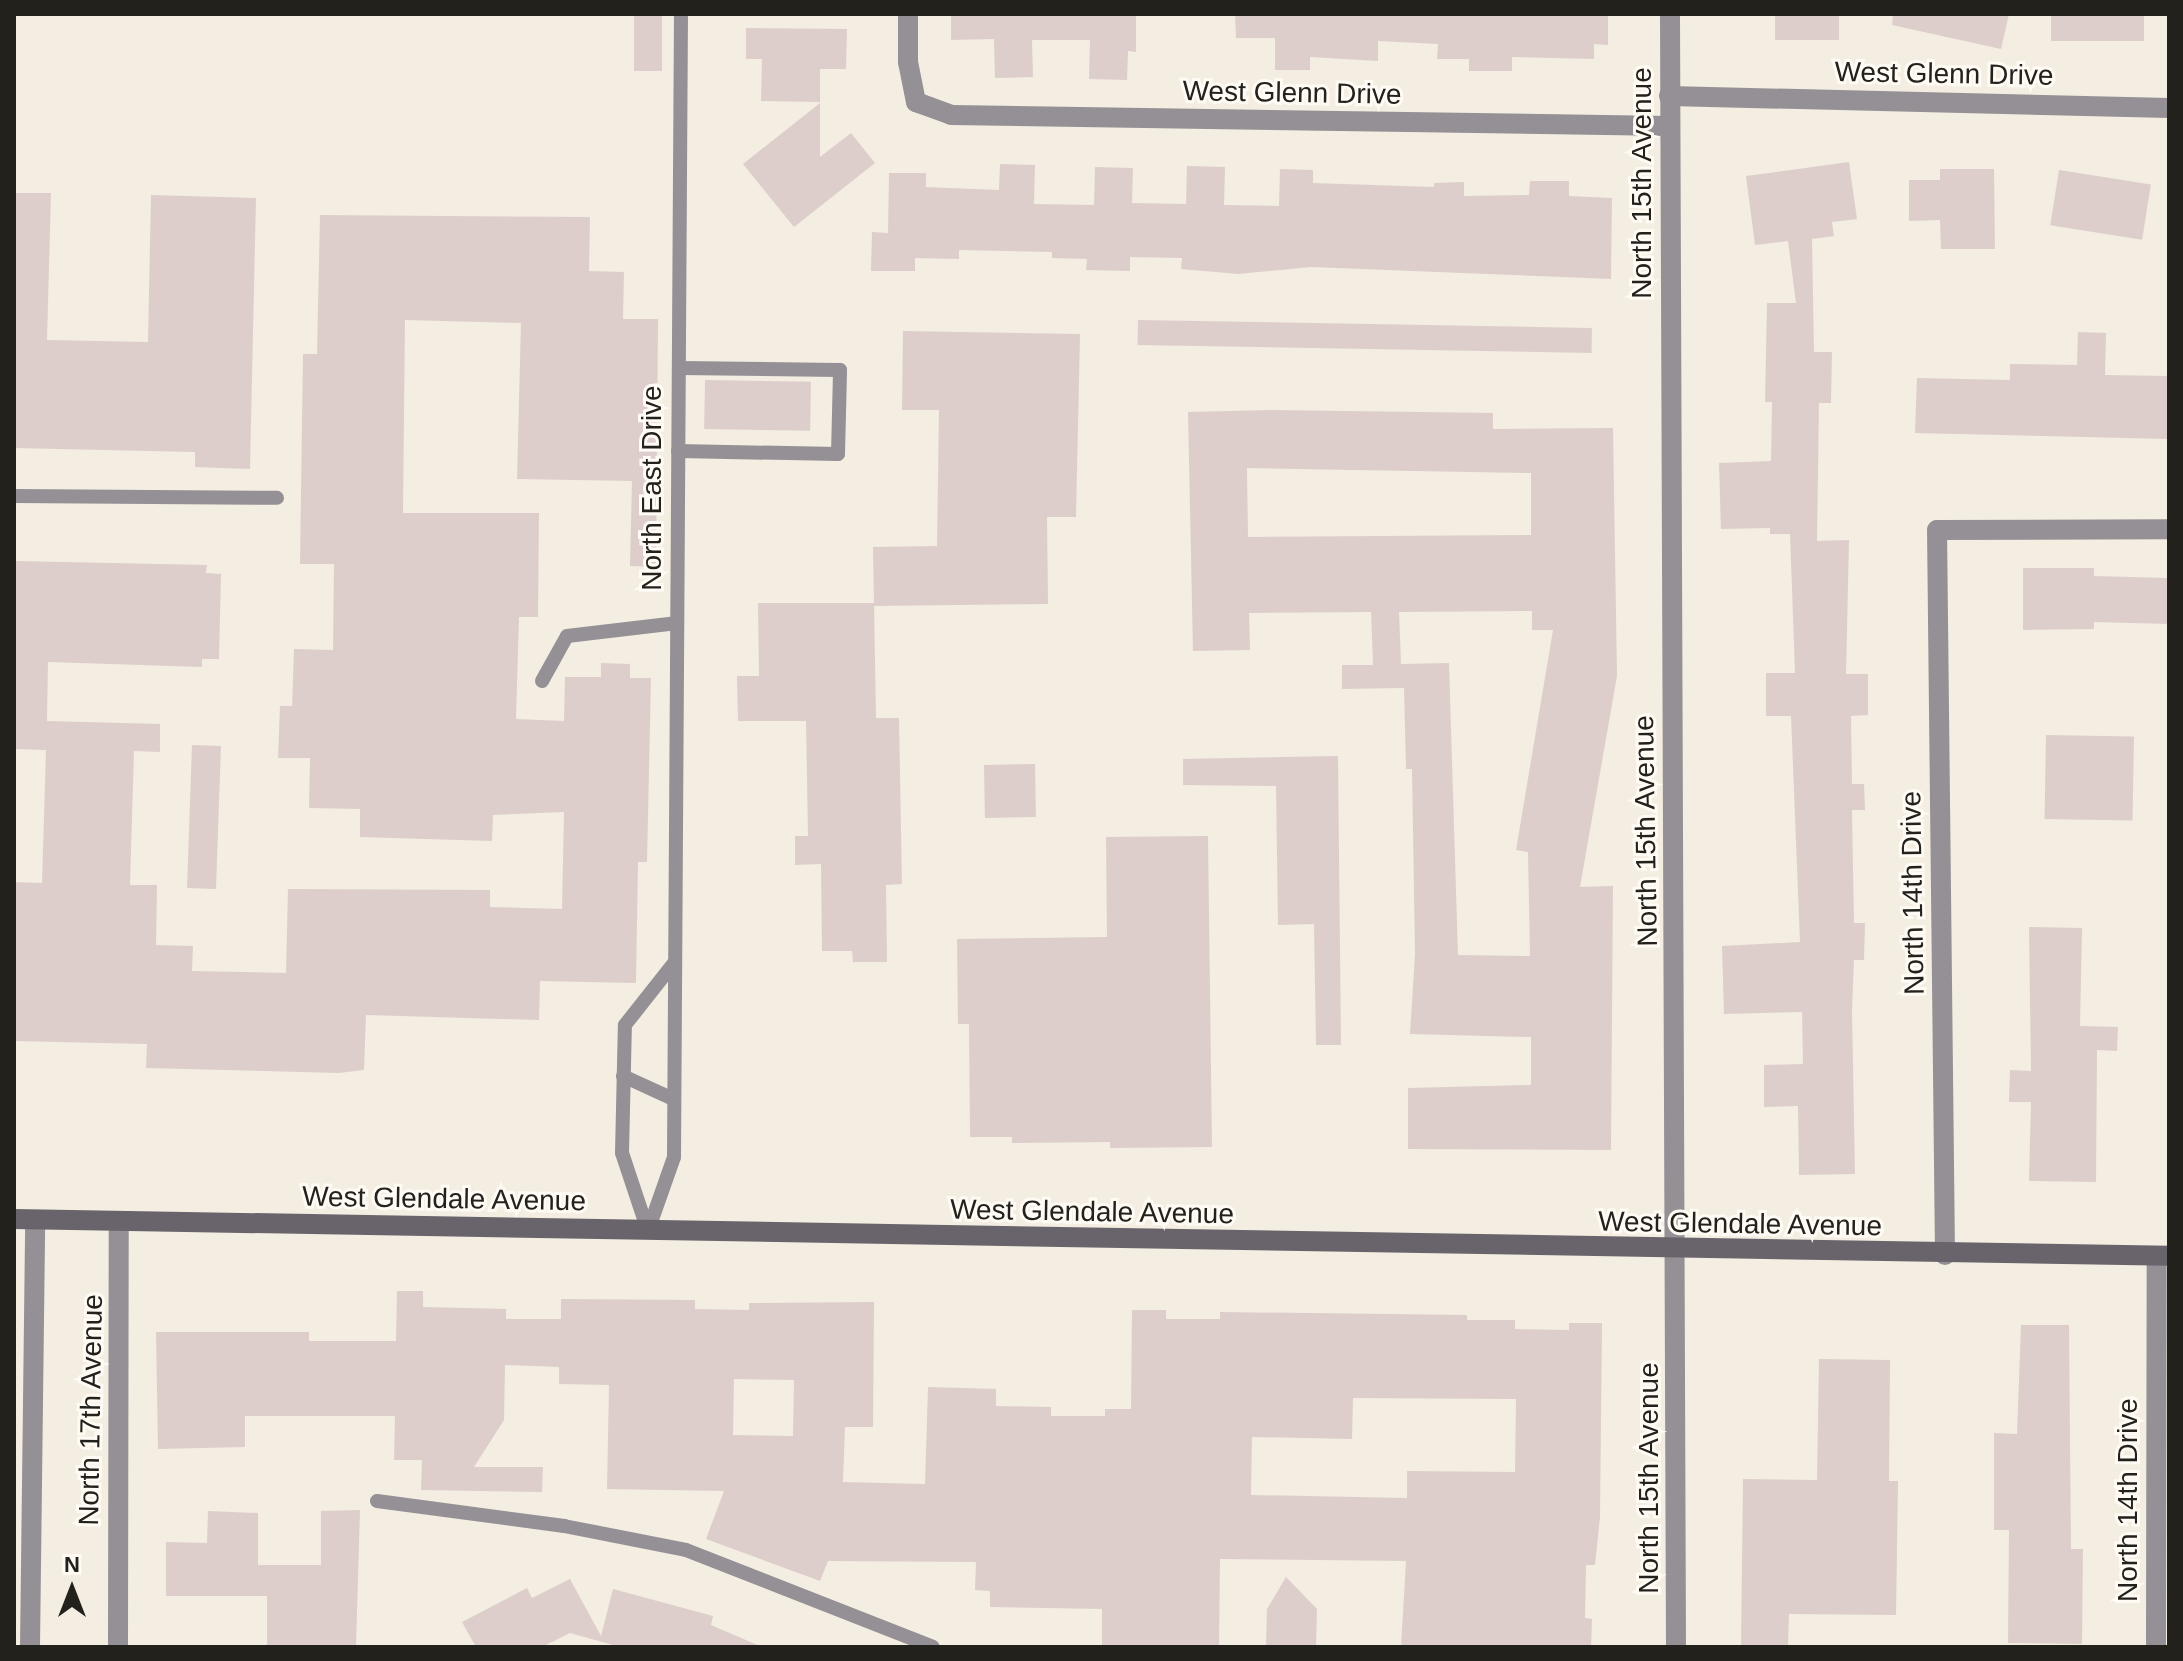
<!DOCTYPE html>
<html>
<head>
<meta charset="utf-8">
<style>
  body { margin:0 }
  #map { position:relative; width:2183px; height:1661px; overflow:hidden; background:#f3eee1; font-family:Arial,sans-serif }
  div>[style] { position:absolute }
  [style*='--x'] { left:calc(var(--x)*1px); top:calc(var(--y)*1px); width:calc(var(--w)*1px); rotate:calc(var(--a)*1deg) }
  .building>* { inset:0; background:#ddcecb; transform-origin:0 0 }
  .service>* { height:14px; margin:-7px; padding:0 7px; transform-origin:7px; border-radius:7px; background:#949095 }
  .minor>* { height:20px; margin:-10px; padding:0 10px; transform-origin:10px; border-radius:10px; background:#949095 }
  .tertiary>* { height:20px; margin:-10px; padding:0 10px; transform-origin:10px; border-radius:10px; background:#949095 }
  .secondary>* { height:20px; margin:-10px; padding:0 10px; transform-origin:10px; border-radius:10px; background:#69646b }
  span { translate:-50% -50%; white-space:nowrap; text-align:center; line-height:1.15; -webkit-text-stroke:6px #fffbf4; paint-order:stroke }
  .street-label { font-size:28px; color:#23211c }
  .frame { position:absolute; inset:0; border:16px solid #23211c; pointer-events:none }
  .north { position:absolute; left:32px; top:1549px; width:80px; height:80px; -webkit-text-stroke:6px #fffbf4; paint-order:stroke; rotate:0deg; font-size:22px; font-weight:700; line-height:32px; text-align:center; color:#23211c }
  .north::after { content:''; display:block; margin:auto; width:28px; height:36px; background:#23211c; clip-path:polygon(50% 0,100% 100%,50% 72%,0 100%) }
</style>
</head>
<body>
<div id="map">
  <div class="building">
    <div style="left:634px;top:14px;width:28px;height:57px"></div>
    <div style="clip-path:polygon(951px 14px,1136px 14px,1136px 52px,1128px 51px,1127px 80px,1089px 79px,1090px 40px,1032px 40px,1033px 77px,995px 78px,994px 39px,951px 40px)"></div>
    <div style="clip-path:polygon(1235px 14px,1608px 14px,1608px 45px,1594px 44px,1594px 59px,1512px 57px,1512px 71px,1469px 71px,1469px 59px,1437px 59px,1438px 44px,1378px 41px,1378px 61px,1310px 57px,1310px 70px,1275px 70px,1275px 38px,1236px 38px)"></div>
    <div style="left:1775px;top:14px;width:64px;height:26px"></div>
    <div style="clip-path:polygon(1893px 14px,2009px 14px,2001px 49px,1892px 25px)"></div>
    <div style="left:2051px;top:14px;width:93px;height:27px"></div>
    <div style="clip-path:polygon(746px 28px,847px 29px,846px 69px,820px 69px,820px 102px,761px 101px,762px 59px,746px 59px)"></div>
    <div style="clip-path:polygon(820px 103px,820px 157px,851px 133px,875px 163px,794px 227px,743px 164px)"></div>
    <div style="clip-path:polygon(1849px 162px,1857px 219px,1832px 222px,1834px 236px,1812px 239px,1814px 352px,1832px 352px,1831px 403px,1819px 403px,1817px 541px,1849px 540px,1846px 674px,1868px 674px,1868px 715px,1851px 716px,1852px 784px,1864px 784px,1865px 810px,1852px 810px,1854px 923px,1865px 923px,1864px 960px,1854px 960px,1852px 1010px,1855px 1174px,1799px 1175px,1798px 1106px,1764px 1107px,1764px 1065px,1803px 1064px,1802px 1012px,1724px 1014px,1722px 946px,1800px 942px,1791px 716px,1766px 716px,1766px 673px,1795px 673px,1790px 534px,1770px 534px,1770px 528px,1721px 529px,1719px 463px,1771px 461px,1772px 402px,1765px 402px,1767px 303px,1796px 303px,1788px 241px,1755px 245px,1746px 176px)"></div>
    <div style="clip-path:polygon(1000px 164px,1035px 165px,1034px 204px,1094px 205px,1095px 167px,1133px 168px,1132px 203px,1186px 204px,1187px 166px,1225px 167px,1224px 205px,1279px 206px,1280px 169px,1313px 170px,1313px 183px,1434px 187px,1434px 183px,1464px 182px,1464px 196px,1529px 195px,1530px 181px,1569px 181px,1569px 196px,1612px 198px,1611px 279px,1311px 267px,1238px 274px,1181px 269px,1182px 258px,1130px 257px,1130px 271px,1086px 270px,1087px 259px,1052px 258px,1052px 252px,959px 250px,959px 259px,915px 258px,915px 271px,871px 271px,872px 232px,888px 233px,889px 173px,926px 173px,926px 187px,999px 190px)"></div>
    <div style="clip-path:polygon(1940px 169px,1994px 169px,1995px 249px,1941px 249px,1940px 220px,1909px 221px,1909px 180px,1940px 180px)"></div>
    <div style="left:2059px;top:170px;width:93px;height:56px;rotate:9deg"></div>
    <div style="clip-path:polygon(14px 193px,51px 193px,47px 340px,148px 342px,151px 195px,256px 198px,250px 469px,195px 467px,195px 452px,14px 448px)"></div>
    <div style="clip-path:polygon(320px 215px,590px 217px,589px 271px,624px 272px,623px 319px,658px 319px,656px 567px,630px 566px,632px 481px,517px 479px,521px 323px,405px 320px,403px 513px,539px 513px,538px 617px,519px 617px,516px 719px,564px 721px,565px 677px,601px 677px,601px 663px,630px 664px,630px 678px,651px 678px,647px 862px,638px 862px,636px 983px,540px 981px,539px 1020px,366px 1015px,364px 1070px,339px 1073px,146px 1068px,147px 1044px,14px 1041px,14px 882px,42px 883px,46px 750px,14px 749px,16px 561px,207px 565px,206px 573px,221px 574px,219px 659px,202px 659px,202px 667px,48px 662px,47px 721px,160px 724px,160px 752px,134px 751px,130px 885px,157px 885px,156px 945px,193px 946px,192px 971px,286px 973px,288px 889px,490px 890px,490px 907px,562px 909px,564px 812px,493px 815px,492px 841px,360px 837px,360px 809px,309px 808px,310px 758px,278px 758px,280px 706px,292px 706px,294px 649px,333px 650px,334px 564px,300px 564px,303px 354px,317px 354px)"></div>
    <div style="left:1138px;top:320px;width:454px;height:25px;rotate:1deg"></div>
    <div style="clip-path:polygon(903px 331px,1080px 334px,1076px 517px,1047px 517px,1048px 604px,874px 606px,873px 547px,937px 546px,939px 410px,902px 410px)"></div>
    <div style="clip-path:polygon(2078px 332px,2106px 333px,2105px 375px,2169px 376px,2167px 439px,1915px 433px,1917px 378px,2010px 380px,2010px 364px,2077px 365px)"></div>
    <div style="left:705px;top:380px;width:106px;height:49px;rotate:1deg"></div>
    <div style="clip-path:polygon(evenodd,1270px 410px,1493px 413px,1493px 429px,1613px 428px,1617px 676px,1580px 887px,1613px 886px,1611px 1150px,1408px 1149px,1408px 1088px,1531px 1085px,1531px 1037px,1410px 1034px,1415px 954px,1412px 769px,1406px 769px,1404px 688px,1342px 689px,1342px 665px,1373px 665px,1371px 612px,1249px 613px,1250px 650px,1193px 651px,1188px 412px,1270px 410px,1247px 468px,1531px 473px,1531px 535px,1248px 537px,1247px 468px,1270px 410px,1532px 611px,1532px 630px,1553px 630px,1516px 850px,1528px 852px,1530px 956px,1458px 955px,1449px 663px,1401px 664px,1399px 612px,1532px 611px)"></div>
    <div style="clip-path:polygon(2023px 568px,2094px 568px,2094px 576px,2169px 578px,2169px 624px,2094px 622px,2094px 629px,2023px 630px)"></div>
    <div style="clip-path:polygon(758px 603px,874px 603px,876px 718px,899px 718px,902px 884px,886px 885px,887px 962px,853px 962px,852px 951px,822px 951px,821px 864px,795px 865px,795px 836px,808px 836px,806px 721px,738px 721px,737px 676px,759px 676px)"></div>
    <div style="left:2046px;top:735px;width:88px;height:84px;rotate:1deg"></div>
    <div style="left:192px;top:745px;width:29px;height:143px;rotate:2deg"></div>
    <div style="clip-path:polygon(1338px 756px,1341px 1045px,1316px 1045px,1314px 924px,1278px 925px,1276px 786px,1183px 785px,1183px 759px)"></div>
    <div style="left:1035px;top:764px;width:53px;height:51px;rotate:89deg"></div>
    <div style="clip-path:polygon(1208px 836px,1212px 1147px,1110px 1148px,1110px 1142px,1012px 1143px,1012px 1137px,970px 1137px,969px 1024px,958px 1024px,957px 939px,1107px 937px,1106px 837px)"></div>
    <div style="clip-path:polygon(2029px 927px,2082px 928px,2080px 1026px,2118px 1027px,2117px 1051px,2097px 1050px,2096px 1182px,2029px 1181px,2031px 1102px,2009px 1102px,2010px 1070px,2031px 1071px)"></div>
    <div style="clip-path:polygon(evenodd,397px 1291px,423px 1291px,423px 1307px,506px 1309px,506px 1319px,561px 1319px,561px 1299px,695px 1300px,695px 1309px,749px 1310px,749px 1303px,874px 1302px,873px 1427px,845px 1427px,843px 1482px,925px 1484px,928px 1387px,996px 1389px,996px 1406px,1051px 1407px,1051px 1416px,1105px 1416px,1105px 1409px,1131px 1409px,1132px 1310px,1166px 1310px,1166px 1319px,1220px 1319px,1220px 1312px,1467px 1315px,1467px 1320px,1515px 1320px,1515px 1329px,1569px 1330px,1569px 1323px,1602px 1323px,1600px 1517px,1595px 1565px,1586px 1565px,1585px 1618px,1592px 1619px,1591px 1647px,1401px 1647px,1406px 1561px,1220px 1559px,1219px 1647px,1102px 1647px,1102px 1609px,990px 1607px,990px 1591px,975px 1590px,976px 1562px,828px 1561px,820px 1581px,706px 1539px,724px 1491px,607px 1489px,609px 1385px,559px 1384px,559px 1367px,505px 1365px,504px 1420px,474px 1467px,543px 1467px,542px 1492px,421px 1490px,422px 1460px,394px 1460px,395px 1416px,245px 1416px,245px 1447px,158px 1449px,156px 1332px,309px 1332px,309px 1341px,396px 1341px,397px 1291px,734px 1379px,794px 1380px,793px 1436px,733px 1435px,734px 1379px,397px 1291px,1353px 1398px,1516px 1399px,1515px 1472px,1407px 1471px,1407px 1498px,1251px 1495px,1252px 1437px,1352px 1439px,1353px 1398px)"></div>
    <div style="clip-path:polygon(2021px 1325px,2069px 1325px,2071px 1549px,2083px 1549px,2082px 1644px,2008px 1643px,2009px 1530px,1994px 1530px,1994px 1433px,2017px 1434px)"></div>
    <div style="clip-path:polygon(1819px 1359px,1890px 1360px,1889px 1481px,1898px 1481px,1896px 1615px,1789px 1614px,1788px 1647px,1741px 1647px,1743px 1479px,1817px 1480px)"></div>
    <div style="clip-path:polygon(360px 1510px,356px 1647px,267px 1647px,267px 1596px,166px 1596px,166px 1542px,207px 1543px,208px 1511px,258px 1513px,258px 1565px,321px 1565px,321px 1511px)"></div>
    <div style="clip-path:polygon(1286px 1577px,1317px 1609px,1316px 1647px,1266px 1647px,1267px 1609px)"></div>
    <div style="clip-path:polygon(570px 1579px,601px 1636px,613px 1589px,713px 1616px,711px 1625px,762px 1647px,620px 1647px,570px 1633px,542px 1647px,476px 1647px,462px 1622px,527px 1588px,532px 1598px)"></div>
  </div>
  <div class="service">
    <div style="--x:678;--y:451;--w:160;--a:1.1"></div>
    <div style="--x:838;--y:454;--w:84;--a:-88.6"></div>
    <div style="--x:840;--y:370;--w:161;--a:-179.3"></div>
    <div style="--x:14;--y:496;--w:263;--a:0.4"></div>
    <div style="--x:542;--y:681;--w:51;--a:-60.9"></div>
    <div style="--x:567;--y:636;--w:111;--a:-6.7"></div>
    <div style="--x:623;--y:1076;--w:55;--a:24.7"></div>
    <div style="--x:648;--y:1231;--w:78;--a:-70.6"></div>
    <div style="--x:674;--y:1157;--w:1143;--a:-89.65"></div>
    <div style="--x:648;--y:1231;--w:82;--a:-108.4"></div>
    <div style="--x:622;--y:1153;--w:128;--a:-88.7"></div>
    <div style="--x:625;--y:1025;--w:79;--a:-51.7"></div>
    <div style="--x:377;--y:1501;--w:189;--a:7.6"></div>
    <div style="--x:564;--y:1526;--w:124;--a:11.1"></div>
    <div style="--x:686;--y:1550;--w:265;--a:21.4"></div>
  </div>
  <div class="minor">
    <div style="--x:908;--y:14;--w:48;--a:90"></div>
    <div style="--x:908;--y:62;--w:41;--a:78.7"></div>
    <div style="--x:916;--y:102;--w:37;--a:20"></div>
    <div style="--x:951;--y:115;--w:718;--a:0.88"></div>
    <div style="--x:1669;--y:96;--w:500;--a:1.37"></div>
    <div style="--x:1945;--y:1255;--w:725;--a:-90.63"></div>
    <div style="--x:1937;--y:530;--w:232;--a:-0.2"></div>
    <div style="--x:30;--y:1647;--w:427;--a:-89.3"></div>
    <div style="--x:118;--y:1647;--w:426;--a:-89.9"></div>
    <div style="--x:2156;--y:1647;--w:391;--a:-89.9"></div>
  </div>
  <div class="tertiary">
    <div style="--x:1670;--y:14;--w:1633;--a:89.79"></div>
  </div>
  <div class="secondary">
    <div style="--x:14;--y:1219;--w:2155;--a:0.98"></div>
  </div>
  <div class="street-label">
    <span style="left:1944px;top:74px;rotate:1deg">West Glenn Drive</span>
    <span style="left:1292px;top:93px;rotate:1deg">West Glenn Drive</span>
    <span style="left:1642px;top:183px;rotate:-90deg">North 15th Avenue</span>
    <span style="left:652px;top:488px;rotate:-90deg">North East Drive</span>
    <span style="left:1646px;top:831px;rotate:-91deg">North 15th Avenue</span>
    <span style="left:1913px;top:893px;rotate:-91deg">North 14th Drive</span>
    <span style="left:444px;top:1199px;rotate:1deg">West Glendale Avenue</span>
    <span style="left:1092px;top:1212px;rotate:1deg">West Glendale Avenue</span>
    <span style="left:1740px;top:1224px;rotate:1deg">West Glendale Avenue</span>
    <span style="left:91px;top:1410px;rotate:-89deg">North 17th Avenue</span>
    <span style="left:1649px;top:1478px;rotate:-90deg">North 15th Avenue</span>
    <span style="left:2128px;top:1500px;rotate:-90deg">North 14th Drive</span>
  </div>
  <div class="frame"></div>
  <div class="north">N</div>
</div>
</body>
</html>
